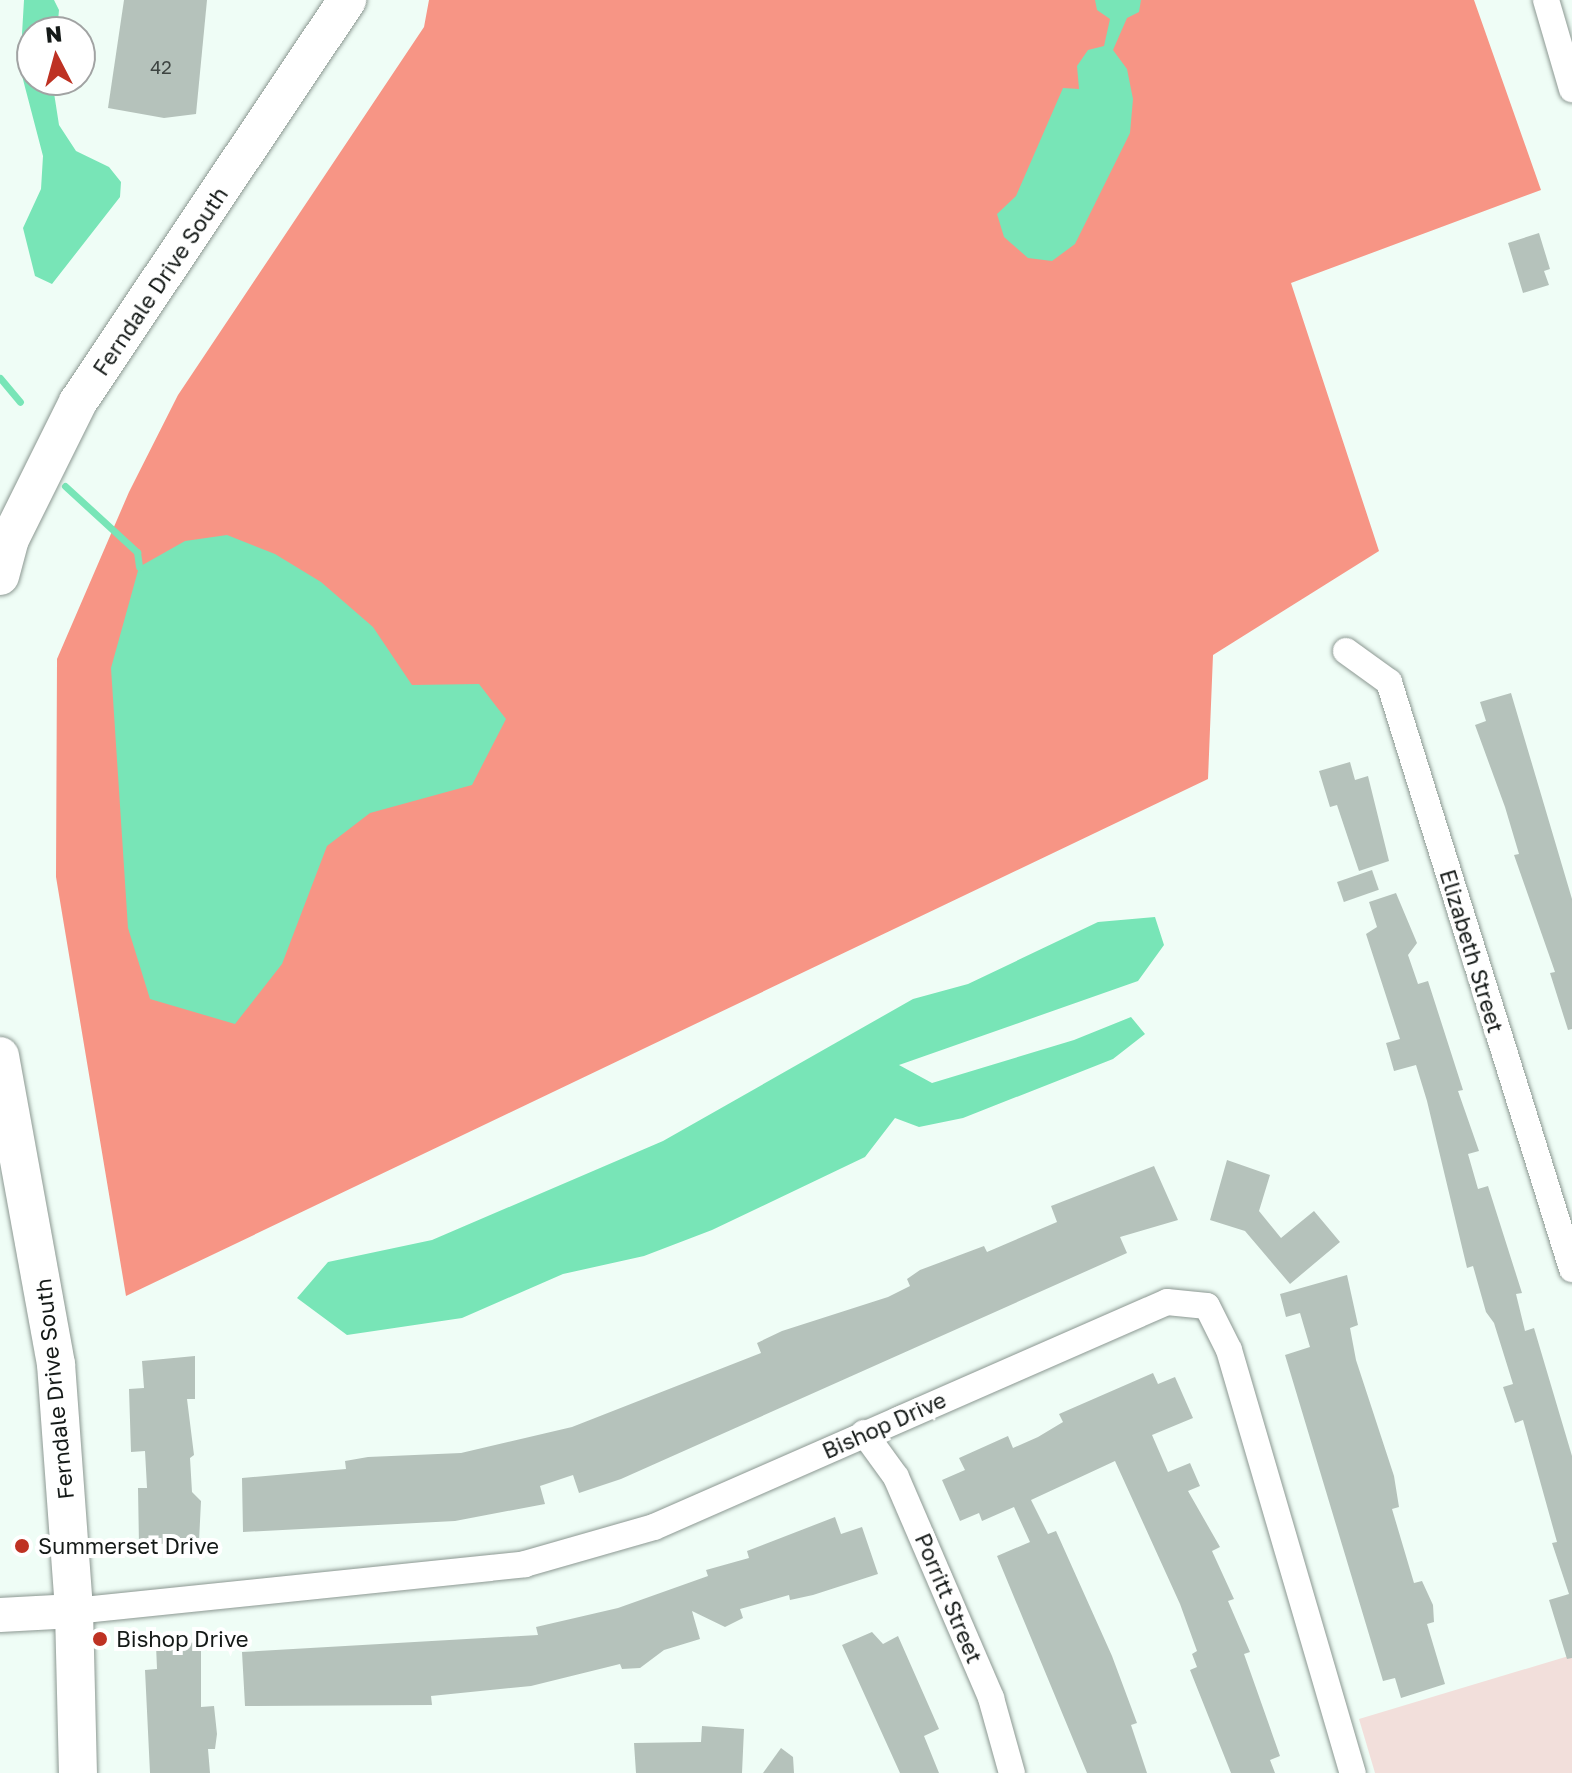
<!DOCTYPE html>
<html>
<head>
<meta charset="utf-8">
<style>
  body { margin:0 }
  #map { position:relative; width:1572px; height:1773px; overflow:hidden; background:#effdf6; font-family:"Golos Text",sans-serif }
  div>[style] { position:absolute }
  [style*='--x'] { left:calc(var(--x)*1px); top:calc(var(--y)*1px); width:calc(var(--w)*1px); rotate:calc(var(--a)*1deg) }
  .green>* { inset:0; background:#f2dfdb }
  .forest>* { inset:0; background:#f79585 }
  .water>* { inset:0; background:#78e5b7 }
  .stream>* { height:7px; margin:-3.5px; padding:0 3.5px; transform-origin:3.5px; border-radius:3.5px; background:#78e5b7 }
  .building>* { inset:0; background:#b5c2bb; transform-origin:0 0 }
  .roads { filter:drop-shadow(0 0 2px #8c9892) drop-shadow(0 0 2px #8c9892) }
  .minor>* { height:26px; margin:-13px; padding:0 13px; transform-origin:13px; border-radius:13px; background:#fff }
  .tertiary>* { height:34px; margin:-17px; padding:0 17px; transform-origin:17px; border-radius:17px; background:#fff }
  .secondary>* { height:38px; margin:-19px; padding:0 19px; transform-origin:19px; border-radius:19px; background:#fff }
  .dots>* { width:22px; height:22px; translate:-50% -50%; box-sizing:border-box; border:4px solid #fff; border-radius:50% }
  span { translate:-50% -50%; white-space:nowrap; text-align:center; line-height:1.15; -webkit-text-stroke:8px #fff; paint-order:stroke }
  .number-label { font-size:18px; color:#3d4441 }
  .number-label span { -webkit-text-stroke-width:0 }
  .street-label { font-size:22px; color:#151a18 }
  .poi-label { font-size:22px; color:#151a18 }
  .left { translate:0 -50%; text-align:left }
  .north { position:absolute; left:16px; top:16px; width:80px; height:80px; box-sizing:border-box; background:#fff; border:2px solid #a1a3a3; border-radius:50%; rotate:354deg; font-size:22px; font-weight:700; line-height:32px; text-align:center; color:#151a18 }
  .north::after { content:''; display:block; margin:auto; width:28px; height:36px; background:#be3223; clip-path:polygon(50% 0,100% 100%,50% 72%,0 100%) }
</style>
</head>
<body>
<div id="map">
  <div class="green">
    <div style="clip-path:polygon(1572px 1655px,1572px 1773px,1375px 1773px,1359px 1719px)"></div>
  </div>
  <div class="forest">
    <div style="clip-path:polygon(429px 0,1474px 0,1541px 190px,1291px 283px,1379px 551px,1213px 655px,1208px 779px,126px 1296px,56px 877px,57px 659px,129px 492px,178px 395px,424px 27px)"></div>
  </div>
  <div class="water">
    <div style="clip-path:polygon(24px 0,54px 0,59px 10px,57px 32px,32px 32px,32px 80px,52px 80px,59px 125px,76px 151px,109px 167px,121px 182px,120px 197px,52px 284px,35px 276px,23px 228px,41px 189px,43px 156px,20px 68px)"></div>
    <div style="clip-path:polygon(1095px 0,1141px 0,1139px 12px,1127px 18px,1113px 50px,1127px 69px,1133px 99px,1130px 133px,1075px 244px,1052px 261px,1028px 258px,1004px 237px,997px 214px,1016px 196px,1063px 88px,1079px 89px,1077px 66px,1088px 50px,1104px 46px,1110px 19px,1097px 10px)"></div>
    <div style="clip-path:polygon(227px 535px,275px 554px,321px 582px,373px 627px,412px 685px,479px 684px,506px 719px,472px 785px,370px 813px,327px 846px,282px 964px,235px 1024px,150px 999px,128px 928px,111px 668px,139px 567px,185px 541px)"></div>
    <div style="clip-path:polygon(1155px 917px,1164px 945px,1138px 981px,899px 1065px,932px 1083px,1074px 1040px,1131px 1017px,1145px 1034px,1113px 1059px,963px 1118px,919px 1127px,895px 1118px,865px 1157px,712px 1230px,644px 1256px,563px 1274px,462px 1318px,347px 1335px,297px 1298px,328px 1262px,432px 1240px,663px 1141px,913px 999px,968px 984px,1098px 922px)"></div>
  </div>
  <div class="stream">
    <div style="--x:0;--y:378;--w:31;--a:50"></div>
    <div style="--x:65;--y:486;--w:98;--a:42.5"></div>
    <div style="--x:137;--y:552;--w:15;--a:82"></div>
  </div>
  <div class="building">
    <div style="clip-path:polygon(124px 0,207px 0,196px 114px,164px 118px,108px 108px)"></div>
    <div style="clip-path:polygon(1539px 233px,1550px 269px,1544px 271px,1549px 285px,1523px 293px,1508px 243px)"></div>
    <div style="clip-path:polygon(1511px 693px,1572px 899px,1572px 1029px,1568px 1030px,1550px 973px,1555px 972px,1514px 855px,1519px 854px,1505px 807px,1475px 725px,1486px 721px,1480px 702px)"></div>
    <div style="clip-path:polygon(1350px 762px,1355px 780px,1368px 776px,1389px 861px,1359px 871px,1337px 805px,1330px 807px,1319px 771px)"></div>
    <div style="left:1372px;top:870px;width:21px;height:37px;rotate:71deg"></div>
    <div style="clip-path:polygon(1396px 893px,1417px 943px,1408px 955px,1418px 984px,1428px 981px,1463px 1090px,1458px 1091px,1479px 1151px,1468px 1154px,1478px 1189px,1488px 1186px,1522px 1293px,1516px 1294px,1525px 1331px,1534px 1328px,1572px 1456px,1572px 1658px,1567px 1659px,1549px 1600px,1569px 1594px,1552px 1543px,1557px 1542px,1523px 1420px,1515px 1423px,1503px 1387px,1513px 1384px,1494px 1323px,1486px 1312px,1473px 1266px,1467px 1268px,1427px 1101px,1416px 1065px,1394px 1071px,1386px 1043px,1400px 1039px,1366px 934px,1377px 927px,1369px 902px)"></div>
    <div style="clip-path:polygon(1227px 1160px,1270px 1175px,1259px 1211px,1281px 1238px,1314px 1211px,1340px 1242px,1290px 1284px,1245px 1231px,1210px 1220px)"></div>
    <div style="clip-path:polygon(1154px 1166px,1178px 1220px,1120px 1237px,1127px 1253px,621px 1479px,579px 1493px,573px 1475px,540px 1486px,545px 1504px,455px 1521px,243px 1532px,242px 1478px,346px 1469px,345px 1461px,368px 1457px,461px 1453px,572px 1427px,761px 1353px,757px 1343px,782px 1331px,888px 1297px,910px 1286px,907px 1279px,920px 1270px,984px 1246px,987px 1252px,1057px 1222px,1051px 1206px)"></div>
    <div style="clip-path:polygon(1347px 1275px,1358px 1325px,1350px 1328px,1356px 1360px,1394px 1476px,1399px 1507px,1392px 1509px,1414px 1583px,1422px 1581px,1433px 1605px,1434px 1622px,1427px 1624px,1445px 1684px,1401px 1698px,1395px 1678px,1383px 1681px,1285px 1355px,1310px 1347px,1300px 1313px,1286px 1317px,1280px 1294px)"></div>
    <div style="clip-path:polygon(195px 1356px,195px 1399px,187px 1399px,194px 1455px,190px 1458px,192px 1492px,201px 1501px,199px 1542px,139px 1545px,138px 1488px,147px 1488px,145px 1451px,131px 1452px,129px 1389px,144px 1388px,142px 1361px)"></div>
    <div style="clip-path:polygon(1153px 1373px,1158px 1384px,1175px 1377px,1193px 1418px,1152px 1435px,1168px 1472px,1190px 1463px,1200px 1486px,1188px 1491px,1220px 1547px,1212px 1551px,1234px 1599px,1228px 1601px,1250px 1652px,1244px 1654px,1280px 1756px,1270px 1760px,1275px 1773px,1231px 1773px,1190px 1670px,1197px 1667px,1192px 1654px,1197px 1651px,1180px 1604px,1115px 1461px,1031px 1500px,1048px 1534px,1056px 1531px,1112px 1656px,1137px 1723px,1131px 1725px,1147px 1773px,1087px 1773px,997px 1556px,1030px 1542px,1014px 1507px,982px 1521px,979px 1513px,960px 1521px,942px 1480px,965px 1470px,959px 1458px,1008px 1436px,1013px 1448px,1038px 1437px,1063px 1422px,1059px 1414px)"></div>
    <div style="clip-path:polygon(835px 1517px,841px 1534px,862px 1527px,878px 1574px,813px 1595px,790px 1600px,789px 1595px,740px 1609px,743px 1618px,725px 1627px,692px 1611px,700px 1639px,664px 1650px,640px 1668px,622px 1669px,620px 1664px,531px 1686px,431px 1696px,432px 1705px,245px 1706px,242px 1652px,538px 1635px,536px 1627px,618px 1608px,708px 1576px,706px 1570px,749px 1558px,747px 1551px)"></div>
    <div style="clip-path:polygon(872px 1632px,883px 1644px,898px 1636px,939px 1729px,924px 1736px,939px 1773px,900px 1773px,842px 1645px)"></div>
    <div style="clip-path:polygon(201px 1642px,201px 1707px,214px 1706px,217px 1734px,215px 1749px,208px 1749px,210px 1773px,150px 1773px,145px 1670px,157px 1669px,156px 1645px)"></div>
    <div style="clip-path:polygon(702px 1726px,744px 1729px,742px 1773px,636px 1773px,634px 1743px,701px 1742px)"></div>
    <div style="clip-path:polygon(781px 1748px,793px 1757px,794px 1773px,763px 1773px)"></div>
  </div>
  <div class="roads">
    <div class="minor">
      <div style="--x:1546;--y:0;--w:93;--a:73.7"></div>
      <div style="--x:1346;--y:651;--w:53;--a:35.8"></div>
      <div style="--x:1389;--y:682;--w:615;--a:72.68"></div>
      <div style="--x:864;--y:1433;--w:54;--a:54"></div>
      <div style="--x:896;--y:1477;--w:241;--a:66.7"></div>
      <div style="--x:991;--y:1698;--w:78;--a:74.4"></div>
      <div style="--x:74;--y:1611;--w:453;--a:-5.9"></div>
      <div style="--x:525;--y:1564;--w:134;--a:-16"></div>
      <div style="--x:654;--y:1527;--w:560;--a:-23.68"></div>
      <div style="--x:1167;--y:1302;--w:40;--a:5.7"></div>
      <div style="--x:1207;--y:1306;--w:49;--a:63.4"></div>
      <div style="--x:1229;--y:1350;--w:441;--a:73.7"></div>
    </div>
    <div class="tertiary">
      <div style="--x:0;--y:1615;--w:74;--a:-3.1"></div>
    </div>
    <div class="secondary">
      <div style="--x:0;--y:576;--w:38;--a:-75"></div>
      <div style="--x:10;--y:539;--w:153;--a:-63.6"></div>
      <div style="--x:78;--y:402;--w:484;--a:-56.2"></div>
      <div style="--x:0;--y:1056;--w:313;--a:79.7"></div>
      <div style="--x:56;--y:1364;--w:248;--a:85.8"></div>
      <div style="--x:74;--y:1611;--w:162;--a:88.6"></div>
    </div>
  </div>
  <div class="dots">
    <div style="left:22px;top:1546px;background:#be3223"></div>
    <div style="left:100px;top:1639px;background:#be3223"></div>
  </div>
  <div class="number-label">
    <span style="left:161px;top:67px">42</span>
  </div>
  <div class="street-label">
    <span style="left:160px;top:281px;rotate:-56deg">Ferndale Drive South</span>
    <span style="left:1472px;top:951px;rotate:73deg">Elizabeth Street</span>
    <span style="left:54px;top:1389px;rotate:-96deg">Ferndale Drive South</span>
    <span style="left:884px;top:1425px;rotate:-24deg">Bishop Drive</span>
    <span style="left:949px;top:1598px;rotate:67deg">Porritt Street</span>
  </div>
  <div class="poi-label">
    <span class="left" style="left:38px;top:1546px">Summerset Drive</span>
    <span class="left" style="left:116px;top:1639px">Bishop Drive</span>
  </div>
  <div class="north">N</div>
</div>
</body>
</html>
